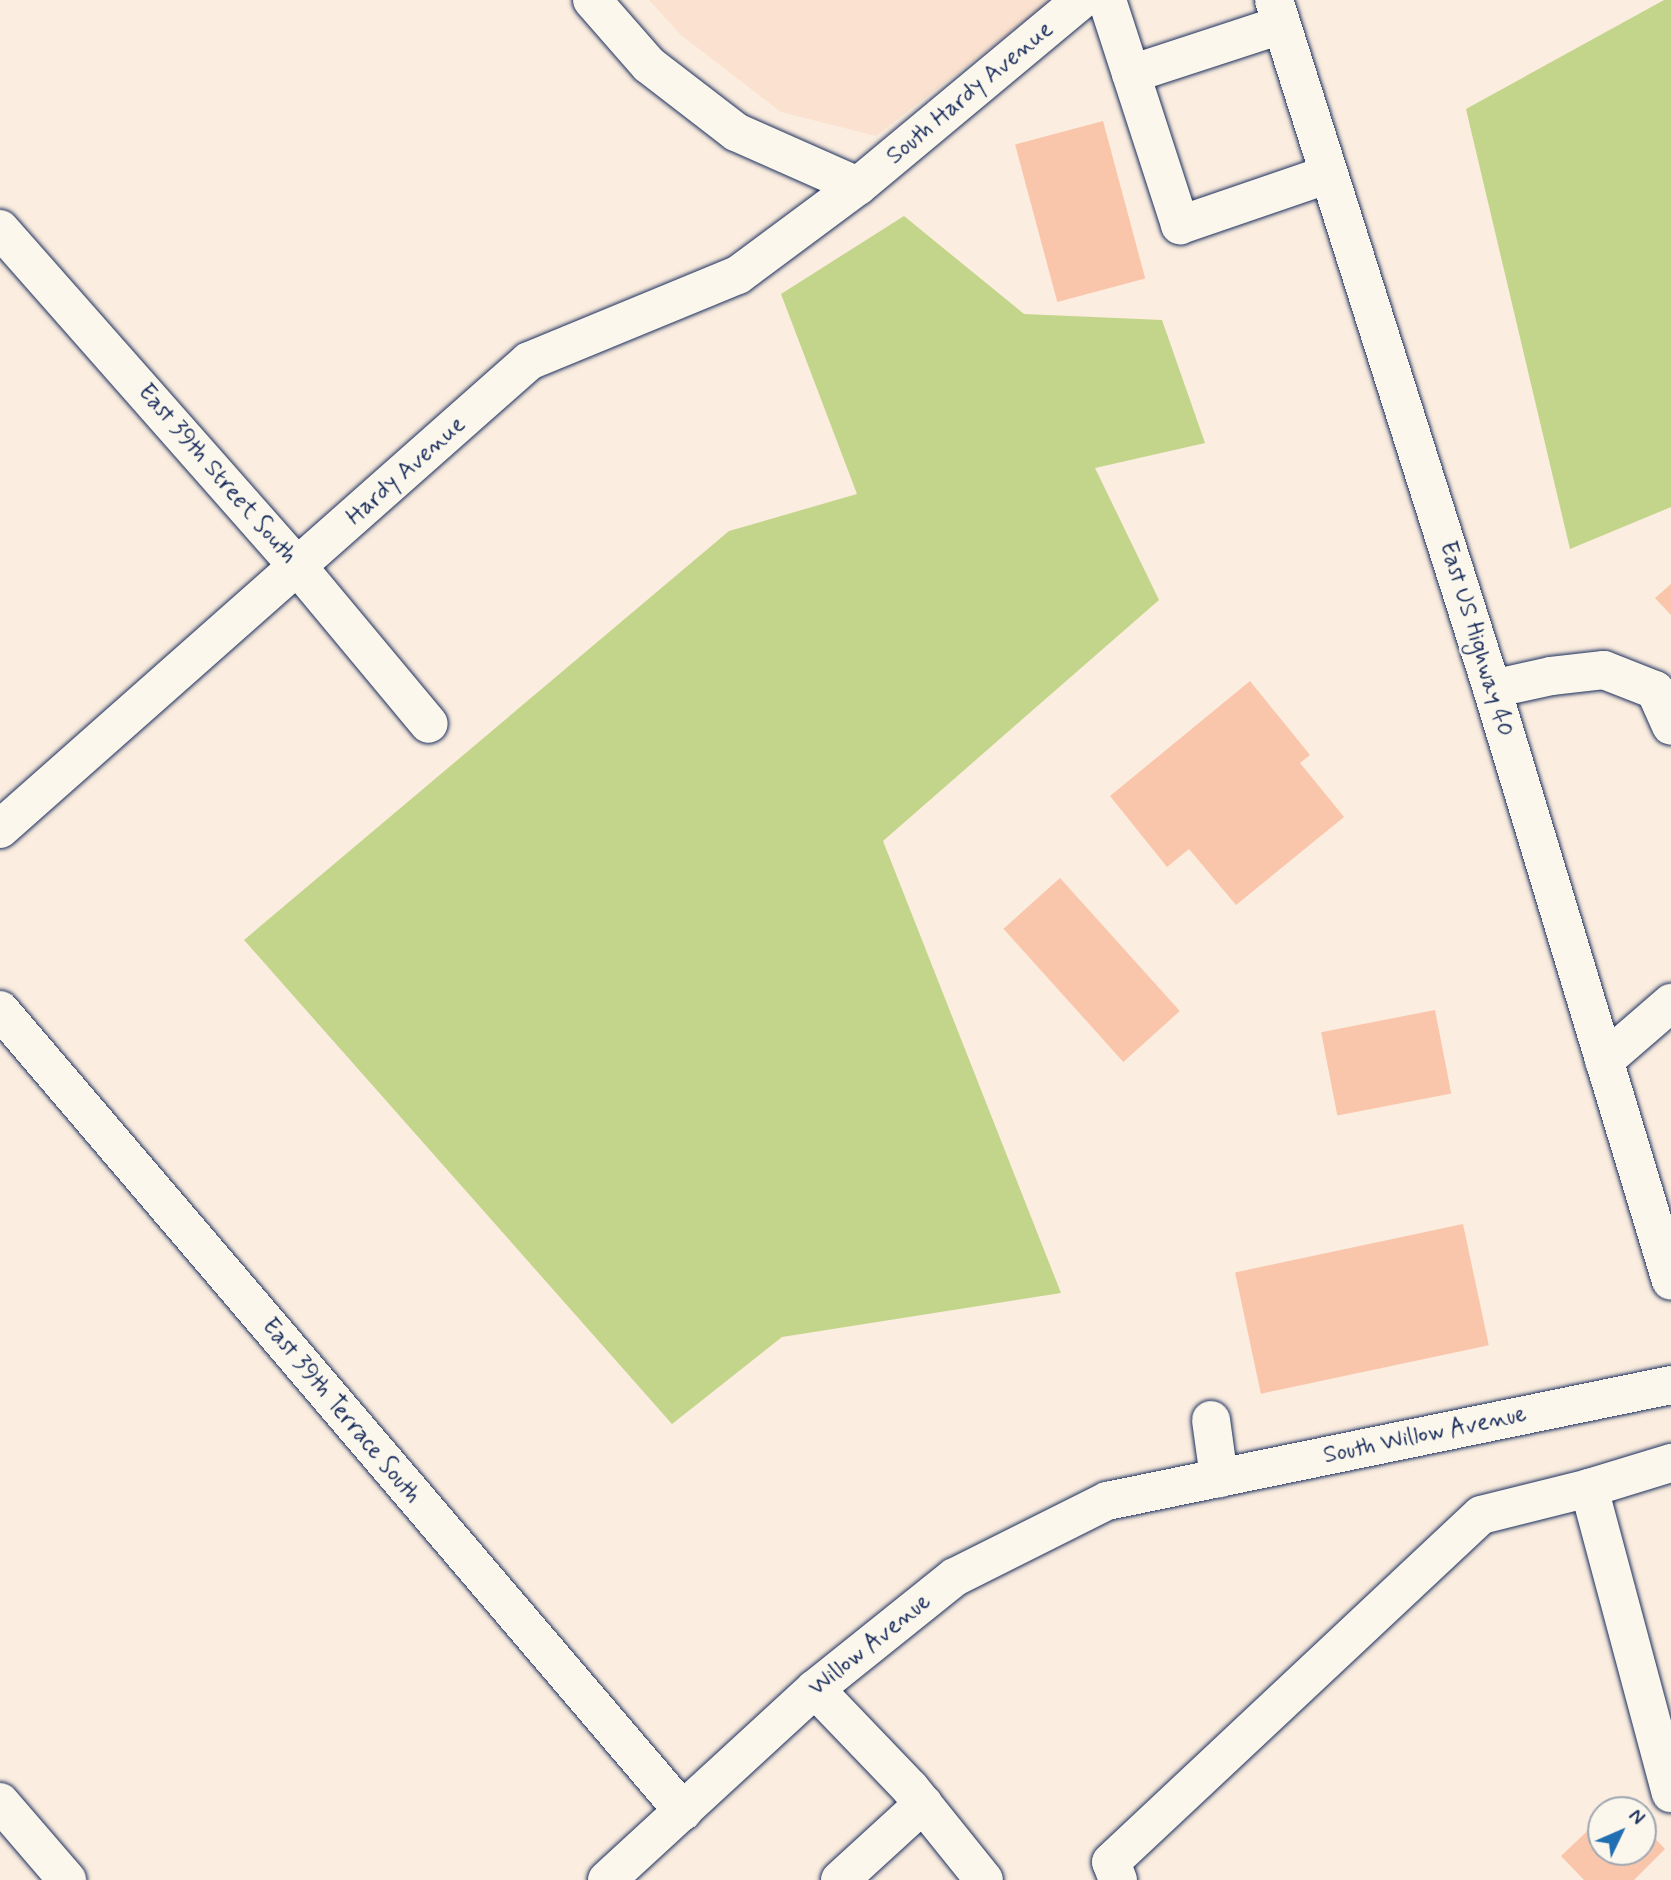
<!DOCTYPE html>
<html>
<head>
<meta charset="utf-8">
<style>
  body { margin:0 }
  #map { position:relative; width:1671px; height:1880px; overflow:hidden; background:#fbeddf; font-family:Mynerve,sans-serif }
  div>[style] { position:absolute }
  [style*='--x'] { left:calc(var(--x)*1px); top:calc(var(--y)*1px); width:calc(var(--w)*1px); rotate:calc(var(--a)*1deg) }
  .built>* { inset:0; background:#fbe1cf }
  .green>* { inset:0; background:#c3d58a }
  .building>* { inset:0; background:#fac6ab; transform-origin:0 0 }
  .roads { filter:drop-shadow(0 0 2px #1b2f5e) drop-shadow(0 0 2px #1b2f5e) }
  .minor>* { height:38px; margin:-19px; padding:0 19px; transform-origin:19px; border-radius:19px; background:#fbf7ec }
  .major>* { height:38px; margin:-19px; padding:0 19px; transform-origin:19px; border-radius:19px; background:#fbf7ec }
  span { translate:-50% -50%; white-space:nowrap; text-align:center; line-height:1.15; -webkit-text-stroke:5px #fbf7ec; paint-order:stroke }
  .street-label { font-size:24px; color:#1b2f5e }
  .north { position:absolute; left:1587px; top:1796px; width:70px; height:70px; box-sizing:border-box; background:#fbf7ec; border:2px solid #a1a7b3; border-radius:50%; rotate:46deg; font-size:19px; font-weight:700; line-height:28px; text-align:center; color:#1b2f5e }
  .north::after { content:''; display:block; margin:auto; width:24px; height:32px; background:#1f6fb2; clip-path:polygon(50% 0,100% 100%,50% 72%,0 100%) }
</style>
</head>
<body>
<div id="map">
  <div class="built">
    <div style="clip-path:polygon(649px 0,1052px 0,876px 136px,781px 112px,681px 35px)"></div>
  </div>
  <div class="green">
    <div style="clip-path:polygon(1664px 0,1671px 0,1671px 507px,1570px 549px,1466px 109px)"></div>
    <div style="clip-path:polygon(904px 216px,1024px 314px,1162px 320px,1205px 443px,1095px 468px,1159px 600px,883px 841px,1061px 1293px,782px 1337px,672px 1424px,244px 940px,729px 531px,857px 494px,781px 294px)"></div>
  </div>
  <div class="building">
    <div style="left:1103px;top:121px;width:163px;height:91px;rotate:75deg"></div>
    <div style="clip-path:polygon(1671px 584px,1671px 615px,1655px 598px)"></div>
    <div style="clip-path:polygon(1250px 681px,1310px 755px,1300px 763px,1344px 817px,1236px 905px,1189px 849px,1167px 867px,1110px 796px)"></div>
    <div style="left:1060px;top:878px;width:179px;height:76px;rotate:48deg"></div>
    <div style="left:1435px;top:1010px;width:85px;height:116px;rotate:79deg"></div>
    <div style="left:1463px;top:1224px;width:124px;height:233px;rotate:78deg"></div>
    <div style="clip-path:polygon(1618px 1801px,1627px 1810px,1609px 1810px)"></div>
    <div style="clip-path:polygon(1601px 1818px,1601px 1852px,1643px 1852px,1643px 1826px,1665px 1849px,1634px 1880px,1584px 1880px,1561px 1856px)"></div>
  </div>
  <div class="roads">
    <div class="minor">
      <div style="--x:592;--y:0;--w:86;--a:48.8"></div>
      <div style="--x:649;--y:65;--w:110;--a:37.6"></div>
      <div style="--x:736;--y:132;--w:133;--a:23.9"></div>
      <div style="--x:1107;--y:0;--w:237;--a:72"></div>
      <div style="--x:1180;--y:225;--w:157;--a:-18.9"></div>
      <div style="--x:1131;--y:74;--w:158;--a:-18.1"></div>
      <div style="--x:0;--y:229;--w:451;--a:48.6"></div>
      <div style="--x:298;--y:567;--w:204;--a:50.2"></div>
      <div style="--x:1492;--y:689;--w:60;--a:-12.4"></div>
      <div style="--x:1551;--y:676;--w:53;--a:-6.5"></div>
      <div style="--x:1604;--y:670;--w:55;--a:21.4"></div>
      <div style="--x:1655;--y:690;--w:39;--a:66"></div>
      <div style="--x:0;--y:829;--w:706;--a:-41.5"></div>
      <div style="--x:529;--y:361;--w:226;--a:-22.4"></div>
      <div style="--x:738;--y:275;--w:149;--a:-36.6"></div>
      <div style="--x:858;--y:186;--w:290;--a:-39.8"></div>
      <div style="--x:0;--y:1010;--w:1053;--a:49.55"></div>
      <div style="--x:1604;--y:1061;--w:89;--a:-40.9"></div>
      <div style="--x:1211;--y:1420;--w:59;--a:82.1"></div>
      <div style="--x:1589;--y:1488;--w:316;--a:75"></div>
      <div style="--x:815;--y:1689;--w:137;--a:46.2"></div>
      <div style="--x:910;--y:1788;--w:118;--a:51.2"></div>
      <div style="--x:0;--y:1802;--w:103;--a:49.3"></div>
      <div style="--x:607;--y:1880;--w:282;--a:-42.6"></div>
      <div style="--x:815;--y:1689;--w:179;--a:-38.7"></div>
      <div style="--x:955;--y:1577;--w:170;--a:-26.6"></div>
      <div style="--x:1107;--y:1501;--w:576;--a:-11.62"></div>
      <div style="--x:840;--y:1880;--w:113;--a:-42.5"></div>
      <div style="--x:1118;--y:1880;--w:19;--a:-111"></div>
      <div style="--x:1111;--y:1862;--w:507;--a:-43.16"></div>
      <div style="--x:1481;--y:1515;--w:111;--a:-14"></div>
      <div style="--x:1589;--y:1488;--w:86;--a:-17"></div>
    </div>
    <div class="major">
      <div style="--x:1274;--y:0;--w:723;--a:72.44"></div>
      <div style="--x:1492;--y:689;--w:618;--a:73.18"></div>
    </div>
  </div>
  <div class="street-label">
    <span style="left:970px;top:93px;rotate:-40deg">South Hardy Avenue</span>
    <span style="left:406px;top:471px;rotate:-42deg">Hardy Avenue</span>
    <span style="left:217px;top:474px;rotate:49deg">East 39th Street South</span>
    <span style="left:1476px;top:639px;rotate:73deg">East US Highway 40</span>
    <span style="left:341px;top:1411px;rotate:50deg">East 39th Terrace South</span>
    <span style="left:1425px;top:1435px;rotate:-12deg">South Willow Avenue</span>
    <span style="left:870px;top:1645px;rotate:-39deg">Willow Avenue</span>
  </div>
  <div class="north">N</div>
</div>
</body>
</html>
